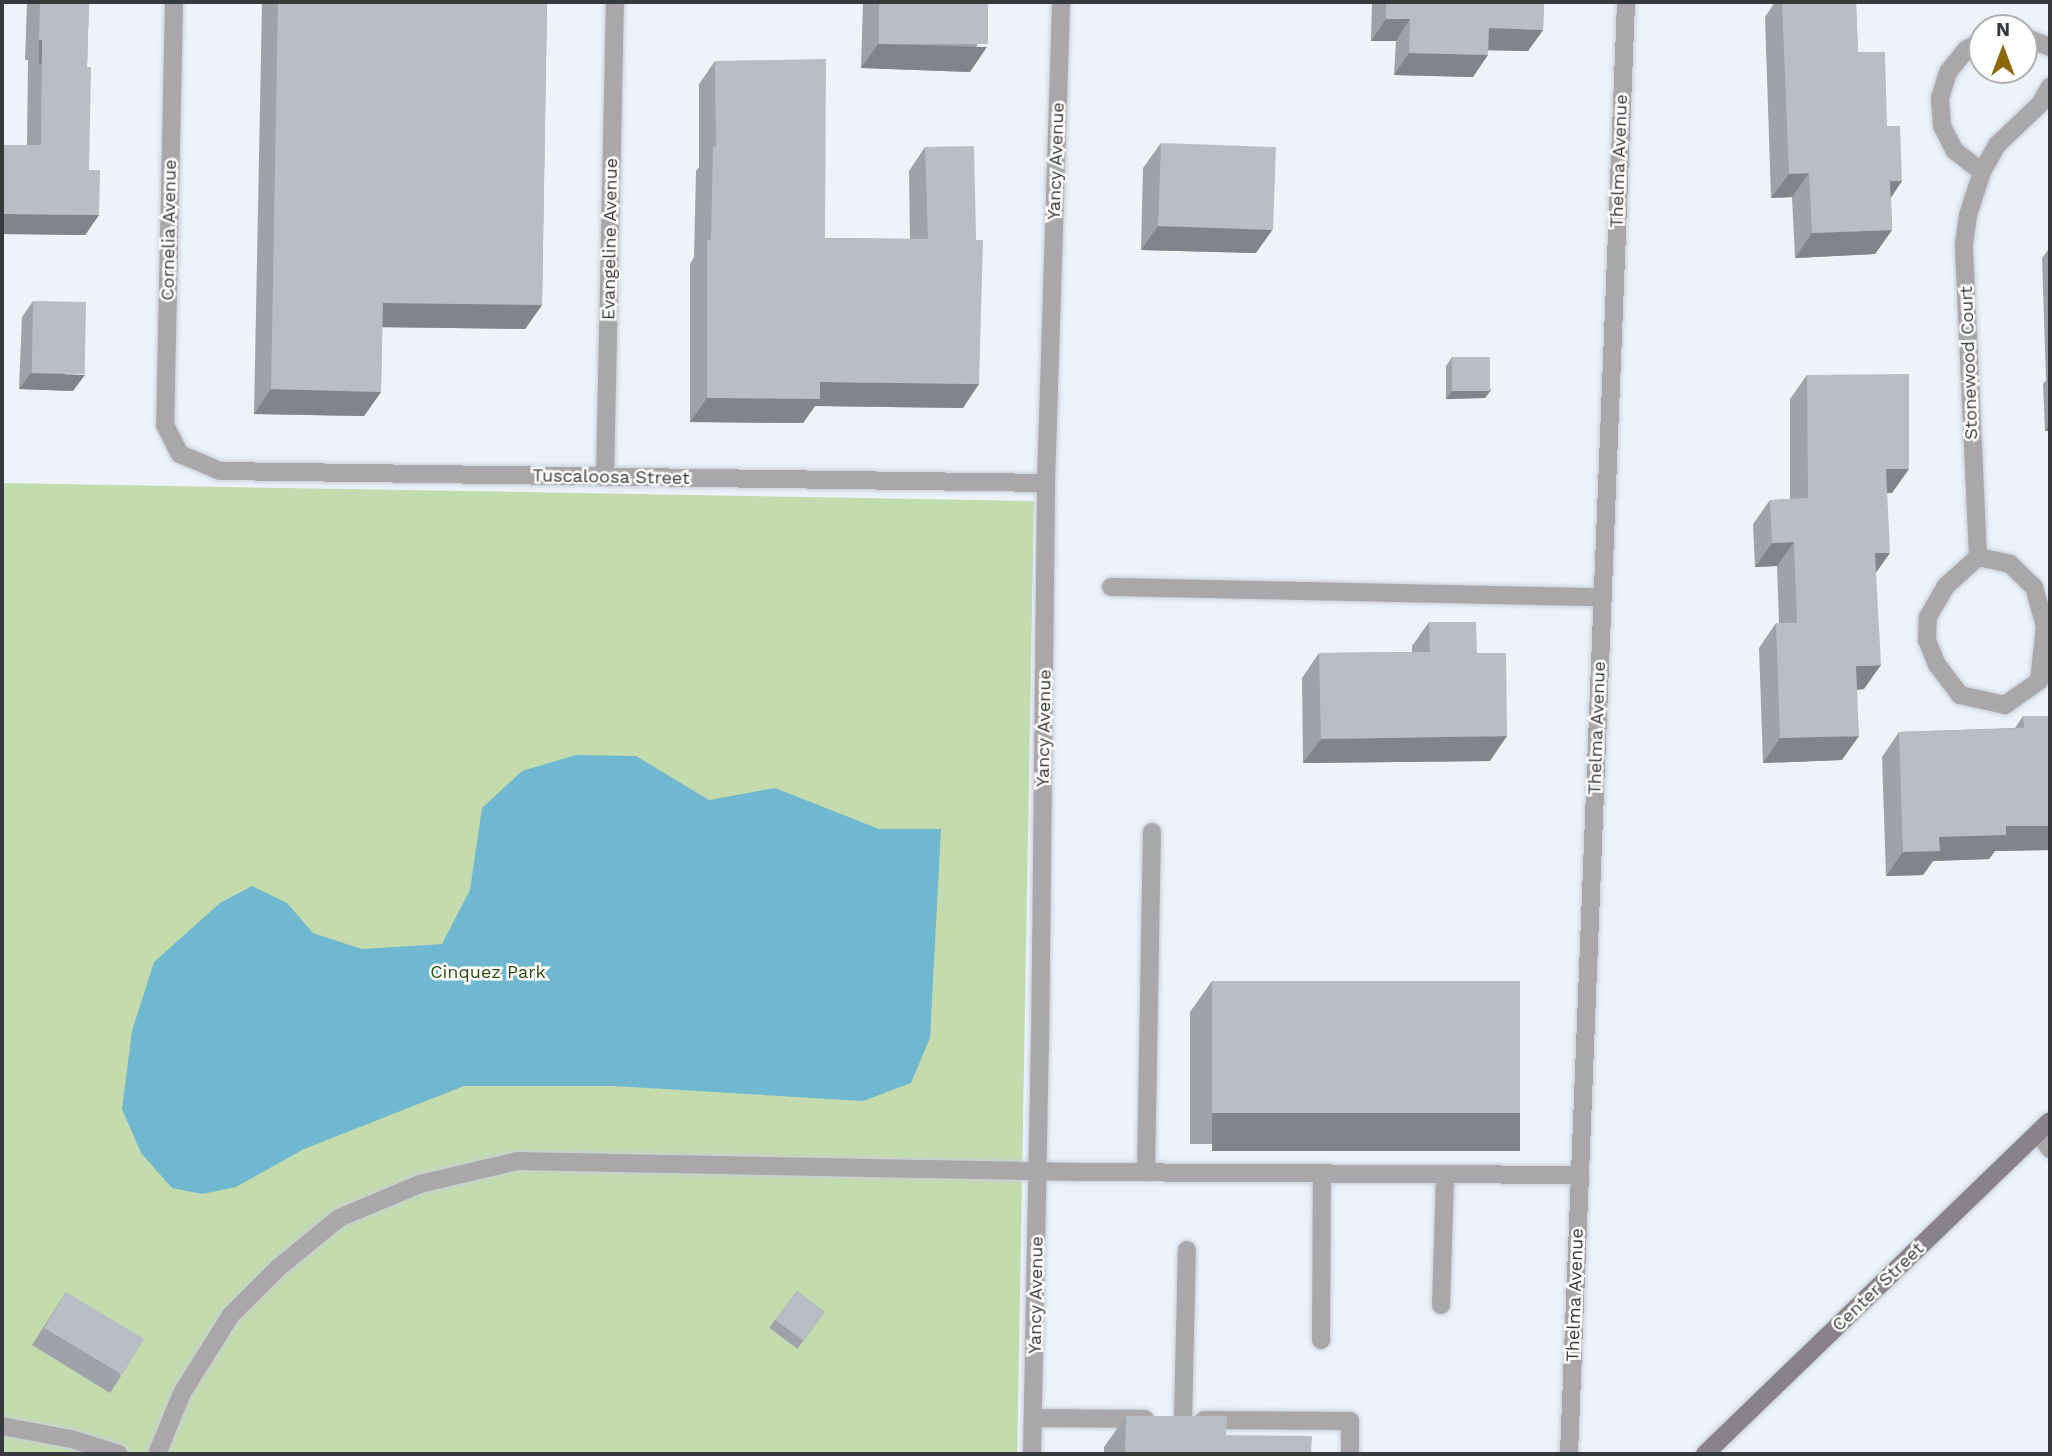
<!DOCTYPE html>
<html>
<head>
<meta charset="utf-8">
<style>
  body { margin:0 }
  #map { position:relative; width:2052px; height:1456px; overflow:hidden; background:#ecf3fc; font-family:"Work Sans",sans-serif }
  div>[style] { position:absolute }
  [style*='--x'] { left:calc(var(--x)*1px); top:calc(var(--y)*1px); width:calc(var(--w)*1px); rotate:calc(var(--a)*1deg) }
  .green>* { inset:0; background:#c4dbad; transform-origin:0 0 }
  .water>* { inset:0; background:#70b8d0 }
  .roads { filter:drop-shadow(0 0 2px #c8ced6) drop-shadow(0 0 2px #c8ced6) }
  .lane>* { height:18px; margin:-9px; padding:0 9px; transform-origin:9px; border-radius:9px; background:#aaa7aa }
  .street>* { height:18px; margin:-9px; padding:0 9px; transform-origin:9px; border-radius:9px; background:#aaa7aa }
  .secondary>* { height:18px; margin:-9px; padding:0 9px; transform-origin:9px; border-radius:9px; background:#878388 }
  .wall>* { inset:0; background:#9ea3aa; transform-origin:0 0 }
  .shaded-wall>* { inset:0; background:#81858b; transform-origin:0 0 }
  .building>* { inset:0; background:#b8bec6; transform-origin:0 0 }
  span { translate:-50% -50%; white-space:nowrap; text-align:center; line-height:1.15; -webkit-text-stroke:5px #fff; paint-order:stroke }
  .street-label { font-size:18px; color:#373a3d }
  .park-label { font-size:18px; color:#324a10 }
  .frame { position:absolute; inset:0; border:4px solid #373a3d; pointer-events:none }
  .north { position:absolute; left:1968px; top:14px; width:70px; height:70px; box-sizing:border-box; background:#fff; border:2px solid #afb0b1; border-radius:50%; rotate:0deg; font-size:19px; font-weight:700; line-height:28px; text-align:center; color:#373a3d }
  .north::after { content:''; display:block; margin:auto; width:24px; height:32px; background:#8b6808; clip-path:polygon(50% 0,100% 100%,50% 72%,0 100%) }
</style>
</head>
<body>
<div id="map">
  <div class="green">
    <div style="left:2px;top:483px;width:1032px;height:971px;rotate:1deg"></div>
  </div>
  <div class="water">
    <div style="clip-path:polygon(576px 755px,636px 756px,709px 800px,775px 788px,879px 829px,941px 829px,930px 1038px,911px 1083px,863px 1101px,614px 1086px,464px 1086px,304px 1149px,236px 1187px,202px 1194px,172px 1188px,141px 1153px,122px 1109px,132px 1031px,154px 962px,220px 903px,252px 886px,287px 903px,313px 933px,362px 949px,442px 944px,470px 890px,482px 808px,522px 771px)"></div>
  </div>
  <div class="roads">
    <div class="lane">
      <div style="--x:1111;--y:587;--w:491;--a:1.2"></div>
      <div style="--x:2038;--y:1132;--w:21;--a:55"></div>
      <div style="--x:1146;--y:1172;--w:340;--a:-89"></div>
      <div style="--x:1441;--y:1305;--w:130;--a:-88.2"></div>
      <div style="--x:1321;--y:1340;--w:166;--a:-89.7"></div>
      <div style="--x:1033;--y:1418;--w:112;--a:0.5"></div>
      <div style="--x:1183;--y:1420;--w:170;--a:-88.7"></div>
      <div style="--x:1204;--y:1420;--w:146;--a:0.4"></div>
      <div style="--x:1350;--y:1421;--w:33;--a:90"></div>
      <div style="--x:2;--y:1426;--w:70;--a:10.7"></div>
      <div style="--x:71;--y:1439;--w:50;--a:17.4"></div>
      <div style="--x:157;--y:1454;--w:66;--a:-67.7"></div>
      <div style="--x:182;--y:1393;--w:92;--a:-57.9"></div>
      <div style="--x:231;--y:1315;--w:66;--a:-45"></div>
      <div style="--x:278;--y:1268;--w:79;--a:-39.3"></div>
      <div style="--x:339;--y:1218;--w:88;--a:-22.8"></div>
      <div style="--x:420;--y:1184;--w:100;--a:-13.3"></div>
      <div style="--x:517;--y:1161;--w:561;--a:1.12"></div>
      <div style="--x:1078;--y:1172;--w:502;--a:0.34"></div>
    </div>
    <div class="street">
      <div style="--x:174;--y:2;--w:423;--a:91.2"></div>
      <div style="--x:165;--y:425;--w:33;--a:63"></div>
      <div style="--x:180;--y:454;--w:43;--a:23"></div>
      <div style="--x:220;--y:471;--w:826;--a:0.83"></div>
      <div style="--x:2024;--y:37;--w:28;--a:21"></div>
      <div style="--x:1982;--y:41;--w:18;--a:151"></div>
      <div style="--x:1966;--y:50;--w:28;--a:129"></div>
      <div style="--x:1948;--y:72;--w:27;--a:107"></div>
      <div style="--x:1940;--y:98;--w:28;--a:86"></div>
      <div style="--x:1942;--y:126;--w:28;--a:63"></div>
      <div style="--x:1955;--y:151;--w:34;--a:38"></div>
      <div style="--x:605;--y:477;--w:475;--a:-88.8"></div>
      <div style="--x:1978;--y:557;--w:313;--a:-92.6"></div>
      <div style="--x:1964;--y:244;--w:29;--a:-82"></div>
      <div style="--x:1968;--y:215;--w:45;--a:-72"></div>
      <div style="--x:1982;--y:172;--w:31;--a:-61"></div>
      <div style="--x:1997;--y:145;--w:59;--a:-43.6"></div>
      <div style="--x:2040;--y:104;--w:20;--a:-60"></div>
      <div style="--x:1978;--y:557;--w:33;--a:12"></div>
      <div style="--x:2010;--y:564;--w:33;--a:44"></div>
      <div style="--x:2034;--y:587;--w:41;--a:74.2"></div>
      <div style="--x:2045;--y:626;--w:55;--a:96.2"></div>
      <div style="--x:2039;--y:681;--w:42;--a:144.8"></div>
      <div style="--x:2005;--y:705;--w:46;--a:-167.5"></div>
      <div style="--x:1960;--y:695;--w:38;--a:-127"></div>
      <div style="--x:1937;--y:665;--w:27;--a:-112"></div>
      <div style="--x:1927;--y:640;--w:23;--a:-88"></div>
      <div style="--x:1928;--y:617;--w:36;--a:-60"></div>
      <div style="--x:1946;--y:586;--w:43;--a:-42.2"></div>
      <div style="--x:1032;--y:1454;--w:404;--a:-88.9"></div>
      <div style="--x:1040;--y:1050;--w:567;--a:-89.39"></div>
      <div style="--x:1046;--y:483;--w:481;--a:-88.2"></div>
      <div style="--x:1569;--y:1454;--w:1453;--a:-87.75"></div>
    </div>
    <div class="secondary">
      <div style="--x:1705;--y:1454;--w:479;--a:-44"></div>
    </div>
  </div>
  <div class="wall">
    <div style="clip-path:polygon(27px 2px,89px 2px,87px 67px,89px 170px,99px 215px,85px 235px,2px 234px,2px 145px,27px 145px,28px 60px,25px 60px)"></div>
    <div style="clip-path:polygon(262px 2px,547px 2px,542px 305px,525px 329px,382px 327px,381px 392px,364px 416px,254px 414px)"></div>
    <div style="clip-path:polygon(863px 2px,988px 2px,970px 72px,861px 68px)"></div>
    <div style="clip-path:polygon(1372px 2px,1544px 2px,1543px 30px,1528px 51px,1488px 50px,1473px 77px,1394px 75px,1396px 41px,1371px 41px)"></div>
    <div style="clip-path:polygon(1775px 2px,1856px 2px,1858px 52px,1887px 126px,1902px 181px,1891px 198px,1892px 230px,1875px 254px,1795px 258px,1792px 197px,1771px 198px,1765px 17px)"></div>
    <div style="clip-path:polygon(715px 61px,825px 238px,910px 239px,909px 171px,925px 147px,963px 408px,815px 406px,803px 423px,690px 422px,690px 264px,694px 257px,696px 171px,699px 167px,699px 84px)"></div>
    <div style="clip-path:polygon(1161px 143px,1256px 253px,1141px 250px,1143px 168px)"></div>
    <div style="clip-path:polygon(2050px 247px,2050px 436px,2050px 431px,2045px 431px,2043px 384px,2046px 380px,2042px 258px)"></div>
    <div style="clip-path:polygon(33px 301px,73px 391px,19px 389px,22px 317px)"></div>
    <div style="clip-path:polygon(1452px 357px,1491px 390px,1485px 398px,1446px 399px,1446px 366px)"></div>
    <div style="clip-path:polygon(1807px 375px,1892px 493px,1887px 493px,1876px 572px,1864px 689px,1857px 690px,1842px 760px,1763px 763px,1759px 648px,1776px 623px,1779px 623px,1777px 566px,1755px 567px,1753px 524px,1770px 500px,1790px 499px,1790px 399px)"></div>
    <div style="clip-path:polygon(1429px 622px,1477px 653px,1490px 761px,1303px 763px,1302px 678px,1319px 653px,1412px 652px,1412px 646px)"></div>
    <div style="clip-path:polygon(2023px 716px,2050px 716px,2050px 850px,1995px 851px,1989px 859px,1933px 861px,1923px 875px,1886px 876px,1882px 757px,1899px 732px,2015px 728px)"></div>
    <div style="clip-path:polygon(1212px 981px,1520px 1113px,1498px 1144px,1190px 1144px,1190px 1012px)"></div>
    <div style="left:797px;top:1291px;width:35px;height:46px;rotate:37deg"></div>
    <div style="clip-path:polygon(66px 1292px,121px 1376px,110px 1393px,32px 1345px)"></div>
    <div style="clip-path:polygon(1126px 1416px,1226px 1435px,1311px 1454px,1104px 1454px,1104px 1447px)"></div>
  </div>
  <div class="shaded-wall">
    <div style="clip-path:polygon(1386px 19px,1410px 19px,1396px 41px,1371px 41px)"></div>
    <div style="clip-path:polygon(1489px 28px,1543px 30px,1528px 51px,1474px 50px)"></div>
    <div style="left:39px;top:40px;width:3px;height:24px"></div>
    <div style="clip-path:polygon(878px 44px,987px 47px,970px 72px,861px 68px)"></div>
    <div style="clip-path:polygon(1409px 53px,1488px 55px,1473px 77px,1394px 75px)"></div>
    <div style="clip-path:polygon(1809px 173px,1792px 197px,1771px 198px,1789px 174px)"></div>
    <div style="clip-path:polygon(1890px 181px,1902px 181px,1885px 205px)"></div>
    <div style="clip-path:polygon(2px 214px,99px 215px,85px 235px,2px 234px)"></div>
    <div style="clip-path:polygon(1158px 226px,1273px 229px,1256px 253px,1141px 250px)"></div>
    <div style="clip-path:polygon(1892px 230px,1875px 254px,1795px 258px,1812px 233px)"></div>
    <div style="clip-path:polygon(383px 303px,542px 305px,525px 329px,366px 327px)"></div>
    <div style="clip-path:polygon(31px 373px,85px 375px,73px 391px,19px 389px)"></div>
    <div style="clip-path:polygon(820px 382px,979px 384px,963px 408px,815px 406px,803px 423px,690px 422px,707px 398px)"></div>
    <div style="clip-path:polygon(271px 389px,381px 392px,364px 416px,254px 414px)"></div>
    <div style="clip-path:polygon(1491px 390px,1485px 398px,1446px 399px,1452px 391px)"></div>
    <div style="clip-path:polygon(2050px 424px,2050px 431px,2045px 431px)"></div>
    <div style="clip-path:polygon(1886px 469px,1909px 469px,1892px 493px,1869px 494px)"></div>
    <div style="clip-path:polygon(1794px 542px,1777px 566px,1755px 567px,1772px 543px)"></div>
    <div style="clip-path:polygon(1875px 553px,1890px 553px,1873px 577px)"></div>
    <div style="clip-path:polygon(1881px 665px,1864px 689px,1839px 691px,1856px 666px)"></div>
    <div style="clip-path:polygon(1507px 736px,1490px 761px,1303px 763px,1321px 739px)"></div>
    <div style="clip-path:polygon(1859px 736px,1842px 760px,1763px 763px,1780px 738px)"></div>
    <div style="clip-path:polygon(2006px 826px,2050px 826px,2050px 850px,1995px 851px,1989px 859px,1933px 861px,1923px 875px,1886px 876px,1903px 852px,1939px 837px)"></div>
    <div style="left:1212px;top:1113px;width:308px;height:38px"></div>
  </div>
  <div class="building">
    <div style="clip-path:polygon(40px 2px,89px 2px,87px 67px,91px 67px,89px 170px,100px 170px,99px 215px,2px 214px,2px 145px,41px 145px,42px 40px,39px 40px)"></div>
    <div style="clip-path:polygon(278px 2px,547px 2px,542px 305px,383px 303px,381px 392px,271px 389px)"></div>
    <div style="left:879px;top:2px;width:109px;height:42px"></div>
    <div style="clip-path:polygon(1386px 2px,1544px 2px,1543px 30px,1489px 28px,1488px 55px,1409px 53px,1410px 19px,1386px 19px)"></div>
    <div style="clip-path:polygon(1782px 2px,1856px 2px,1858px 52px,1885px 52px,1887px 126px,1900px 126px,1902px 181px,1890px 181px,1892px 230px,1812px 233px,1809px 173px,1789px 174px)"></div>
    <div style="clip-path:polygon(826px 59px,825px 238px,928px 239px,925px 147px,974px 146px,976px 240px,983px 240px,979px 384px,820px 382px,820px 399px,707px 398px,707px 240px,711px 240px,713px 147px,716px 147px,715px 61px)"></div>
    <div style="left:1161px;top:143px;width:115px;height:83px;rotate:2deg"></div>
    <div style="left:33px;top:301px;width:53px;height:72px;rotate:1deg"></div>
    <div style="left:1452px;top:357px;width:38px;height:34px"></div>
    <div style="clip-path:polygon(1909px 374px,1909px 469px,1886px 469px,1890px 553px,1875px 553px,1881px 665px,1856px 666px,1859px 736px,1780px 738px,1776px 623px,1797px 623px,1794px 542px,1772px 543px,1770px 500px,1808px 498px,1807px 375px)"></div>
    <div style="clip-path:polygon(1429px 622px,1476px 622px,1477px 653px,1506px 653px,1507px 736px,1321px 739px,1319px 653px,1430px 652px)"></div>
    <div style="clip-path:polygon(2023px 716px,2050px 716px,2050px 826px,2006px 826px,2006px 835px,1939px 837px,1940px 851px,1903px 852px,1899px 732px,2024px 728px)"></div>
    <div style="left:1212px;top:981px;width:308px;height:132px"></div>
    <div style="left:797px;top:1291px;width:35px;height:36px;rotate:37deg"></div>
    <div style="left:66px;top:1292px;width:91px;height:42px;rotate:31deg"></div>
    <div style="clip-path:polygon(1126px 1416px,1227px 1416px,1226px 1435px,1312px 1436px,1311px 1454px,1125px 1454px)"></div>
  </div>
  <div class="street-label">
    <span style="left:1056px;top:161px;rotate:-88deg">Yancy Avenue</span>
    <span style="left:1619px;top:161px;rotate:-88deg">Thelma Avenue</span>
    <span style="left:169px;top:230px;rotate:-89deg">Cornelia Avenue</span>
    <span style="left:610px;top:239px;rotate:-89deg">Evangeline Avenue</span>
    <span style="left:1969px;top:363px;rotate:-92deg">Stonewood Court</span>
    <span style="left:611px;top:477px;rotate:1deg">Tuscaloosa Street</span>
    <span style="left:1044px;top:728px;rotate:-89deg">Yancy Avenue</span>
    <span style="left:1597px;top:728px;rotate:-88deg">Thelma Avenue</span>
    <span style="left:1878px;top:1287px;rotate:-44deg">Center Street</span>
    <span style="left:1036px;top:1295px;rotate:-89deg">Yancy Avenue</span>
    <span style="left:1575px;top:1295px;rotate:-88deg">Thelma Avenue</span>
  </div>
  <div class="park-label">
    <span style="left:488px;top:972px">Cinquez Park</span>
  </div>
  <div class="frame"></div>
  <div class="north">N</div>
</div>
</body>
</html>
